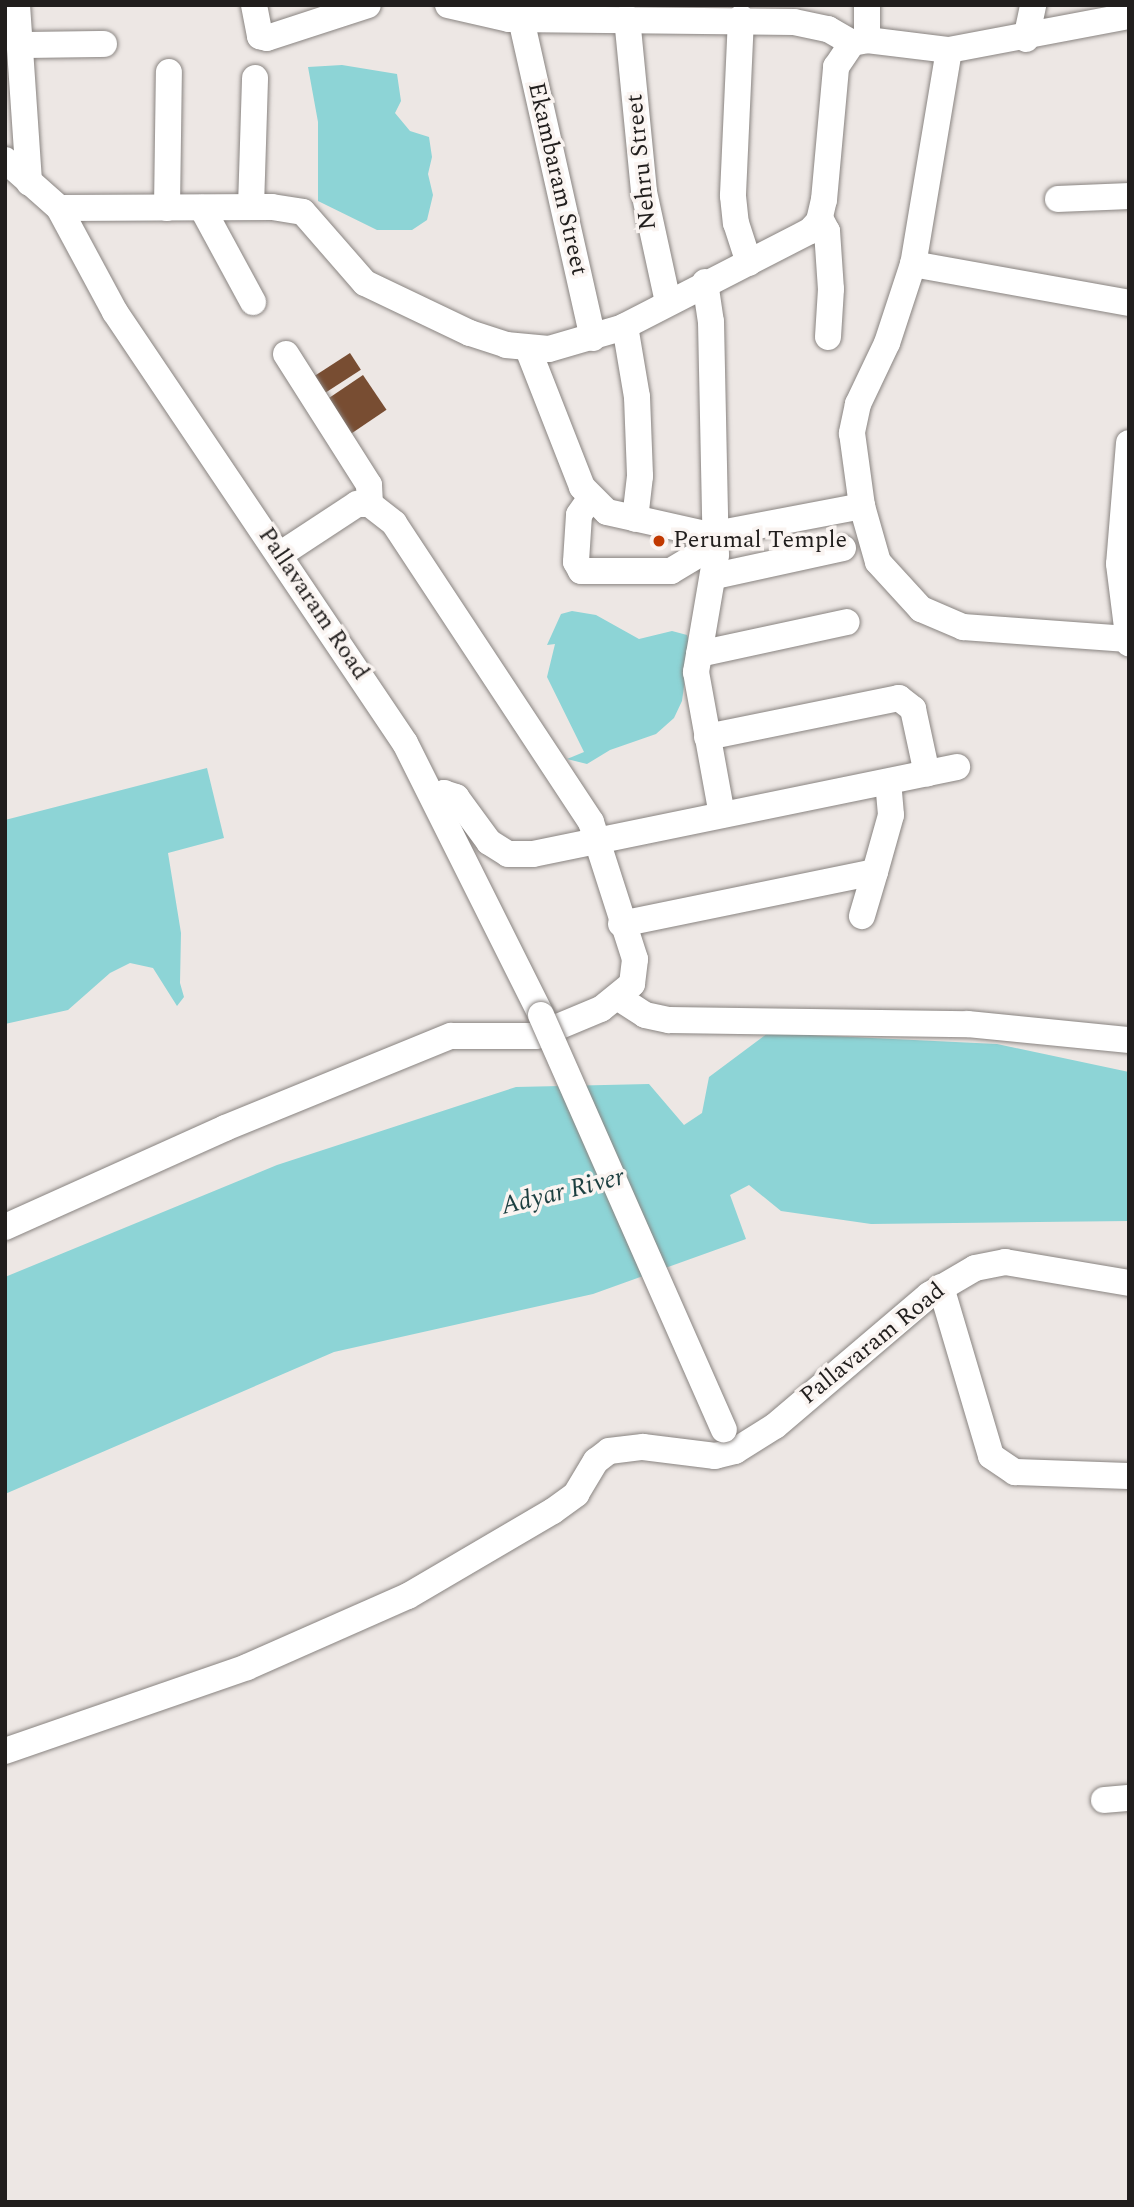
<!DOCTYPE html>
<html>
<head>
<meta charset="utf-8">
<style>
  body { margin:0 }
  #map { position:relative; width:1134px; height:2207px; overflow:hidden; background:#ede7e4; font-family:Spectral,serif }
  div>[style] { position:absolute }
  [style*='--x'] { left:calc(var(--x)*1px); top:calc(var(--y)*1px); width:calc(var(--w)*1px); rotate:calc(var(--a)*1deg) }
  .water>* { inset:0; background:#8dd4d6 }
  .building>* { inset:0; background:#784d32; transform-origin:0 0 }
  .roads { filter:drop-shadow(0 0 2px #898481) drop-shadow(0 0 2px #898481) }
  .minor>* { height:26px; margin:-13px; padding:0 13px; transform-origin:13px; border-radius:13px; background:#fff }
  .bridges { filter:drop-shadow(0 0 2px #898481) drop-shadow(0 0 2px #898481) }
  .minor-bridge>* { height:26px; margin:-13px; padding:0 13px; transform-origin:13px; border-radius:13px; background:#fff }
  .dots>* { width:19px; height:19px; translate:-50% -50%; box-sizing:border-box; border:4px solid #faf4f1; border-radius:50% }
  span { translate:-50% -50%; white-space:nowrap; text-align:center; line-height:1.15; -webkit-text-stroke:7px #faf4f1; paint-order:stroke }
  .street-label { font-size:24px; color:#211e1d }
  .poi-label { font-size:24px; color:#211e1d }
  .left { translate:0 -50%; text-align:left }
  .water-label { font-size:26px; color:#1c3f40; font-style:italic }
  .frame { position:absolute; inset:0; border:7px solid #211e1d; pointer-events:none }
</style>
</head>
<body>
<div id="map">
  <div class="water">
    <div style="clip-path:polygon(342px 65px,397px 74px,401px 101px,395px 113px,410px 131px,429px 137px,432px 157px,428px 174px,433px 195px,427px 220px,412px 230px,377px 230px,318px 201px,318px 122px,308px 67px)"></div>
    <div style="clip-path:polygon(572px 611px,596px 615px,639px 639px,672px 631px,687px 635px,690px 643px,682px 701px,674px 718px,656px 734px,610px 750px,587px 764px,567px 759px,584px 752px,547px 677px,555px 644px,547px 645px,561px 614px)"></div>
    <div style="clip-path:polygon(207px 768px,224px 838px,168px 853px,181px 933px,180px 983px,184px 997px,177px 1006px,153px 968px,130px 963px,110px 973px,68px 1010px,5px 1024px,5px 820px)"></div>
    <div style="clip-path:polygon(768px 1033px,997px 1044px,1129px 1072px,1129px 1221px,871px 1224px,781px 1211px,749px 1185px,730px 1195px,746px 1239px,593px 1294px,334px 1352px,5px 1494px,5px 1277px,277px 1165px,516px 1087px,649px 1084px,684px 1125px,702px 1113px,709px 1077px)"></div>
  </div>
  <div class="building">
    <div style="left:350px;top:353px;width:20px;height:47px;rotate:57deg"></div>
    <div style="left:363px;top:375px;width:42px;height:45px;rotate:56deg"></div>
  </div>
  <div class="roads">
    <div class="minor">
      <div style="--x:17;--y:5;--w:178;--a:86.1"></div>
      <div style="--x:254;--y:5;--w:32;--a:79"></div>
      <div style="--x:260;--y:36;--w:7;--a:16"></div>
      <div style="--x:267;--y:38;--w:106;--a:-18.1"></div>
      <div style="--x:448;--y:5;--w:63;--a:12.9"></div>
      <div style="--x:509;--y:19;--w:285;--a:0.6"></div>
      <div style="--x:794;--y:22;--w:35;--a:12"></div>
      <div style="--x:828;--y:29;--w:28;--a:30"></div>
      <div style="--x:867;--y:5;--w:35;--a:90"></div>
      <div style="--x:627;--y:18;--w:175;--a:84.4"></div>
      <div style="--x:644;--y:192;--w:113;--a:77.7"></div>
      <div style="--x:741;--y:18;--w:178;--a:92.6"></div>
      <div style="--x:733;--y:196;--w:27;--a:84"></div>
      <div style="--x:736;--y:223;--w:42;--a:72"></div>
      <div style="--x:521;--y:19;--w:327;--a:77.3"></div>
      <div style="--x:1026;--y:39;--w:35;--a:-78"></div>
      <div style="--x:20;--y:45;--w:84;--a:-0.7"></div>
      <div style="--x:949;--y:50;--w:217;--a:99.5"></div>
      <div style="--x:913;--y:264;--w:83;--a:108.2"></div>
      <div style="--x:887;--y:343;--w:68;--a:115.4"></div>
      <div style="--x:858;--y:404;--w:30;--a:102"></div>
      <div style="--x:852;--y:433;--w:74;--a:82.2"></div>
      <div style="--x:862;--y:506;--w:58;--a:74.1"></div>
      <div style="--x:878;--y:562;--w:64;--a:47.5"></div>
      <div style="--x:921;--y:609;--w:46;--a:23.2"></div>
      <div style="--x:963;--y:627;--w:165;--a:4.2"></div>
      <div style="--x:5;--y:160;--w:72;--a:41.6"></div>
      <div style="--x:59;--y:208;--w:213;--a:-0.3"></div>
      <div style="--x:272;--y:207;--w:31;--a:9"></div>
      <div style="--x:303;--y:212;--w:94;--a:48.9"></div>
      <div style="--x:365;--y:283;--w:116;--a:25.5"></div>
      <div style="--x:470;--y:333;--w:38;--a:18"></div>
      <div style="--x:506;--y:345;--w:43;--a:5.3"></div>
      <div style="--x:549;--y:349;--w:75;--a:-16.3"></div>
      <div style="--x:621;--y:328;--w:212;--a:-27.2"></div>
      <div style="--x:810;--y:231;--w:13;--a:-48"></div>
      <div style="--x:819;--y:221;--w:22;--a:-77"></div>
      <div style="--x:824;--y:200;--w:134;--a:-84.8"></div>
      <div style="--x:836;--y:67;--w:29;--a:-56"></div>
      <div style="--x:852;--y:43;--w:15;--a:-11"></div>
      <div style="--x:867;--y:40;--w:83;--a:7"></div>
      <div style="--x:949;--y:50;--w:183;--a:-10.7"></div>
      <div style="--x:1058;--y:199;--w:71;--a:-2.4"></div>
      <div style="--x:251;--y:207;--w:129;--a:-88.2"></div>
      <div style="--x:59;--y:208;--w:118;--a:61.7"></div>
      <div style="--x:115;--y:312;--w:519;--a:56.07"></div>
      <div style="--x:405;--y:743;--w:304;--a:63.4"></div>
      <div style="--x:167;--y:208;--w:136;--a:-89.2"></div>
      <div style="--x:202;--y:208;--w:107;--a:61.5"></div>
      <div style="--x:820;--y:218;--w:15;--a:62"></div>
      <div style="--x:827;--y:231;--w:58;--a:86.1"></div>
      <div style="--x:831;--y:289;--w:48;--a:93.6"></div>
      <div style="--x:913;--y:264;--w:219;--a:10.2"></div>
      <div style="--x:705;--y:282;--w:40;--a:81.5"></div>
      <div style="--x:711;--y:322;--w:233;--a:88.8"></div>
      <div style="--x:716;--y:555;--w:119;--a:99.7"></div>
      <div style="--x:696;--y:672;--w:145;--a:79.7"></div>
      <div style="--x:625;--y:326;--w:72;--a:80.4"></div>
      <div style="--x:637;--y:397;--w:79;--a:87.8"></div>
      <div style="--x:640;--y:476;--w:43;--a:96.6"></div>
      <div style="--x:528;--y:349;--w:148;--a:68.6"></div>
      <div style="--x:582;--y:487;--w:35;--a:45"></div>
      <div style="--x:607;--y:512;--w:106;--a:12.6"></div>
      <div style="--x:710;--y:535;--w:155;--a:-10.8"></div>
      <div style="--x:286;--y:354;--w:155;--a:57.6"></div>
      <div style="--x:369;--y:485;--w:19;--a:87"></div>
      <div style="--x:1129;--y:443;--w:121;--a:94.7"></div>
      <div style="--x:1119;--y:564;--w:80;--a:82.8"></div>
      <div style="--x:590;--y:499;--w:19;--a:125"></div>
      <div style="--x:579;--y:515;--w:47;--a:93.7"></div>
      <div style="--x:576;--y:562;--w:10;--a:61"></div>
      <div style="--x:581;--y:571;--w:90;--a:0"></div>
      <div style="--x:671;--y:571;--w:33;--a:-31"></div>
      <div style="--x:699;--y:554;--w:21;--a:-76"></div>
      <div style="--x:715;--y:576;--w:131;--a:-12.3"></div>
      <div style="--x:699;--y:654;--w:151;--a:-12.2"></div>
      <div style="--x:707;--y:737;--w:196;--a:-11.5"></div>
      <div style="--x:899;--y:698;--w:18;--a:38"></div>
      <div style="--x:913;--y:709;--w:66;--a:77.8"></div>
      <div style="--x:435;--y:797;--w:10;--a:-24"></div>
      <div style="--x:444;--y:793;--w:13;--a:18"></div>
      <div style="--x:456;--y:797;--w:56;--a:53.7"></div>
      <div style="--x:489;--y:842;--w:22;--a:32"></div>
      <div style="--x:508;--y:854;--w:25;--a:0"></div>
      <div style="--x:533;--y:854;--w:433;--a:-11.6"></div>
      <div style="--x:875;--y:872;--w:59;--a:-74.3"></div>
      <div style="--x:891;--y:815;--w:33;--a:-95"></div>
      <div style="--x:621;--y:924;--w:259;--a:-11.6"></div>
      <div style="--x:875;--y:872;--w:46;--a:106.5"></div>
      <div style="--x:619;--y:998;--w:31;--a:33"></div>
      <div style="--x:645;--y:1015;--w:25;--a:12"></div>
      <div style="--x:669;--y:1020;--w:299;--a:0.8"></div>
      <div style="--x:968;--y:1024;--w:162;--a:5.7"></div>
      <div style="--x:5;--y:1227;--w:241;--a:-24.2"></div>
      <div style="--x:225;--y:1128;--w:244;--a:-22.2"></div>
      <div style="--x:451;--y:1036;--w:85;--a:0"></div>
      <div style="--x:536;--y:1036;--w:70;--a:-22.6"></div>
      <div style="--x:601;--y:1009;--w:40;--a:-39"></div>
      <div style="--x:632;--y:984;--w:25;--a:-83"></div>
      <div style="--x:635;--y:959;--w:144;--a:-107.8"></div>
      <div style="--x:591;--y:822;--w:358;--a:-123.4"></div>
      <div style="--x:394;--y:523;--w:31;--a:-142"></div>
      <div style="--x:370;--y:504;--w:13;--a:180"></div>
      <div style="--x:357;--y:504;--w:91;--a:146.7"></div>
      <div style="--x:941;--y:1287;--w:176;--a:73.5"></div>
      <div style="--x:991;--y:1456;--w:29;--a:34"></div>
      <div style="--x:1015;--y:1472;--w:114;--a:2"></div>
      <div style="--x:5;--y:1751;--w:256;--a:-19.1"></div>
      <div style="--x:247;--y:1667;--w:176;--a:-23.8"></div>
      <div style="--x:408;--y:1596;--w:168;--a:-30.4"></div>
      <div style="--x:553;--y:1511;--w:29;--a:-36"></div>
      <div style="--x:576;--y:1494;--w:39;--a:-59"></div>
      <div style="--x:596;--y:1461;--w:16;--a:-38"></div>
      <div style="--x:609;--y:1451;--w:34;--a:-7"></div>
      <div style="--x:643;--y:1447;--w:73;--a:7.1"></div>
      <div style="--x:715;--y:1456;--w:21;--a:-14"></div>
      <div style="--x:735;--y:1451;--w:47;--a:-32"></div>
      <div style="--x:775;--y:1426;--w:202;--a:-40.4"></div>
      <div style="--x:929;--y:1295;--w:53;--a:-30.4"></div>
      <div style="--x:975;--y:1268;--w:31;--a:-11"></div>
      <div style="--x:1005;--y:1262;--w:126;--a:9.6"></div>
      <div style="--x:1104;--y:1800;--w:25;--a:-5"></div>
    </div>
  </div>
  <div class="bridges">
    <div class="minor-bridge">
      <div style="--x:541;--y:1015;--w:453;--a:66.2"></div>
    </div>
  </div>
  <div class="dots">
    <div style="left:659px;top:541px;background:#c13900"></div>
  </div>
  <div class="street-label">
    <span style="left:642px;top:162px;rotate:-96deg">Nehru Street</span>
    <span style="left:557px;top:179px;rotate:77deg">Ekambaram Street</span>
    <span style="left:313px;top:604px;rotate:56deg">Pallavaram Road</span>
    <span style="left:873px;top:1344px;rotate:-39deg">Pallavaram Road</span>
  </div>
  <div class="poi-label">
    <span class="left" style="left:673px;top:541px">Perumal Temple</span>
  </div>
  <div class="water-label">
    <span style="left:563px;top:1192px;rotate:-14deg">Adyar River</span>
  </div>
  <div class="frame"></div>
</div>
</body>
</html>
